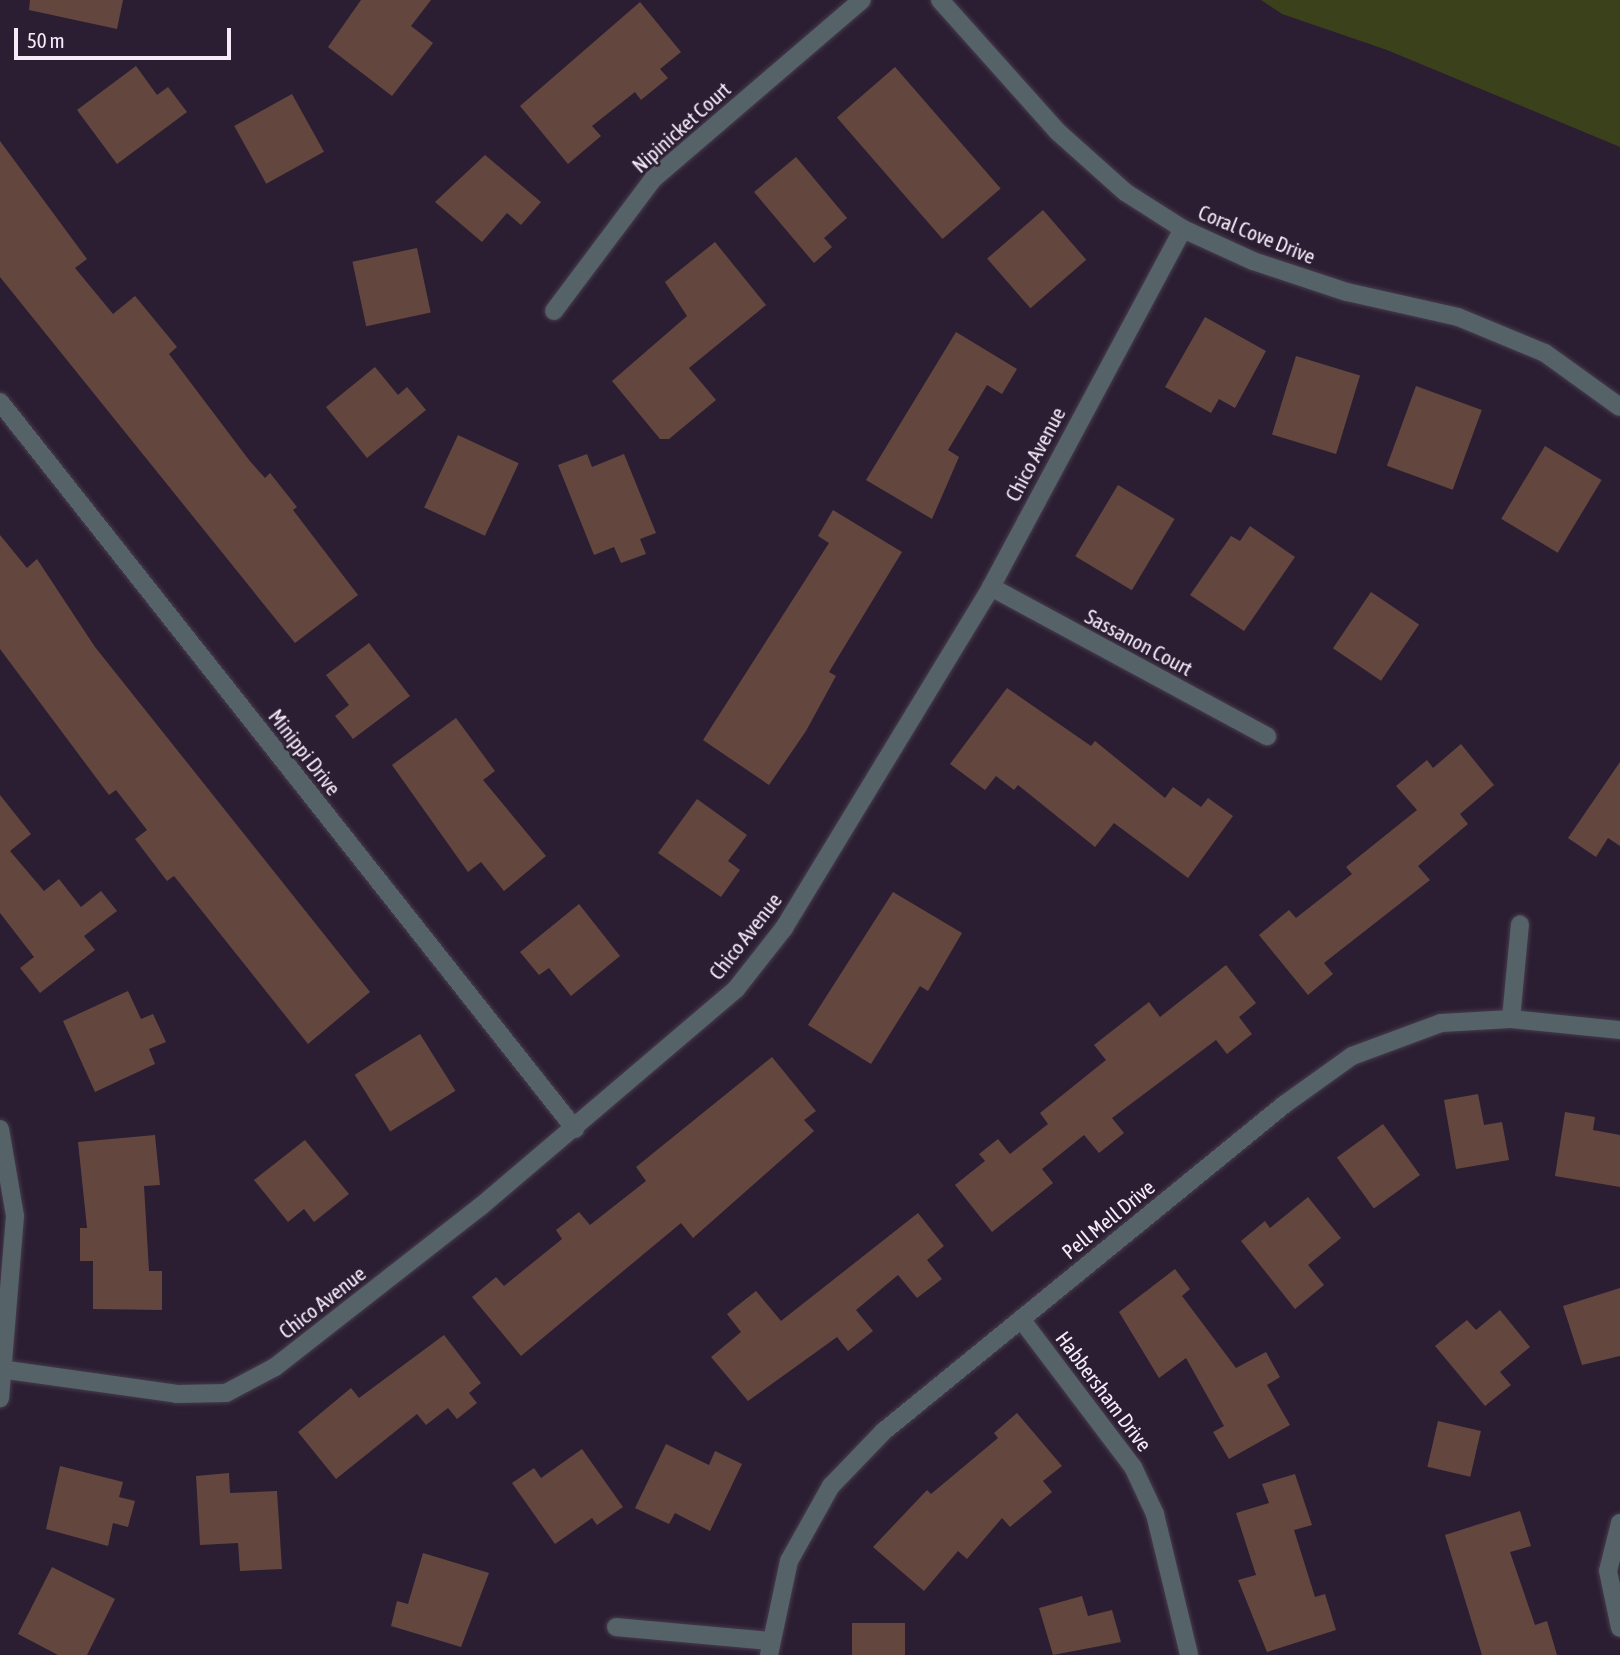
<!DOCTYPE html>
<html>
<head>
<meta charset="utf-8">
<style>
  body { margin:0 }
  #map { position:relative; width:1620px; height:1655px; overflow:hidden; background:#2b1e32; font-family:"Asap Condensed",sans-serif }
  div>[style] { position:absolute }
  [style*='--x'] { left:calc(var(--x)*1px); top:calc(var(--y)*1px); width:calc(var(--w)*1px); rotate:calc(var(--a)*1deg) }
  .green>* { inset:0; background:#3a411b }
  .building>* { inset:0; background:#63473f; transform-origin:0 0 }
  .roads { filter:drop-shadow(0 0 2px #473b4e) drop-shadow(0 0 2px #473b4e) }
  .minor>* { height:18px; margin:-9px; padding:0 9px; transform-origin:9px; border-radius:9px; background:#556368 }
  span { translate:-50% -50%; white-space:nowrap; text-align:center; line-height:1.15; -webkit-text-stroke:5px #2b1e32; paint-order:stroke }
  .street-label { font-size:21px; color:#f5ecfa }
  .scale { position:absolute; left:14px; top:28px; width:217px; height:32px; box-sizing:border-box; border:4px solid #f5ecfa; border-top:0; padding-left:9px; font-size:21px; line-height:24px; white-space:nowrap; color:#f5ecfa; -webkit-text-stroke:5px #2b1e32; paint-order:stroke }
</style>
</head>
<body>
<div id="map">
  <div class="green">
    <div style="clip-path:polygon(1261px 0,1620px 0,1620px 147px,1387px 50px,1282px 14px)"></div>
  </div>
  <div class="building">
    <div style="clip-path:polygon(30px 0,123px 0,117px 29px,29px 10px)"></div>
    <div style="clip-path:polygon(361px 0,431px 0,411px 26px,433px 43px,392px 96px,328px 47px)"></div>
    <div style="clip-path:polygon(640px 2px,681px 52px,660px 69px,668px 78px,641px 100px,635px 92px,592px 126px,601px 136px,568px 164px,520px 106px)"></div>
    <div style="clip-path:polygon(136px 66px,157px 95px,168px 87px,187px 112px,117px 164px,77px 110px)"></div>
    <div style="left:895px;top:67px;width:161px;height:77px;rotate:49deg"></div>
    <div style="left:292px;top:94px;width:66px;height:66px;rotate:61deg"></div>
    <div style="clip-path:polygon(0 141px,87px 259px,75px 268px,113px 314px,135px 296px,177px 347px,169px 354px,249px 460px,265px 478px,270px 473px,297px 507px,293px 510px,358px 595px,295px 643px,0 277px)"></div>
    <div style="clip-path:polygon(485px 155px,541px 202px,521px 225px,507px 213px,482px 242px,435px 202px)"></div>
    <div style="clip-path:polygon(796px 157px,847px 218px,824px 238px,832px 247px,814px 263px,754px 192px)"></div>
    <div style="left:1043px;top:210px;width:66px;height:74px;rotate:49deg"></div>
    <div style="clip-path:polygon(715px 242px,766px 305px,689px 368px,716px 400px,669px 439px,660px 439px,612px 381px,687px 316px,665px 282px)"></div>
    <div style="left:417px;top:248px;width:66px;height:66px;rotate:78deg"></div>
    <div style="clip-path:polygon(1205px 317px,1266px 351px,1235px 408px,1219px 399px,1211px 413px,1165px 387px)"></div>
    <div style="clip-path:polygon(956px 332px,1017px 369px,1002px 394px,987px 385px,948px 450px,959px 457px,932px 519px,866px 480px)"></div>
    <div style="left:1296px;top:356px;width:67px;height:82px;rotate:17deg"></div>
    <div style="clip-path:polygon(375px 367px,398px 395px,407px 387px,426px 410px,367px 458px,326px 407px)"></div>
    <div style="left:1416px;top:386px;width:70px;height:85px;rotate:20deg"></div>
    <div style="left:458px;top:435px;width:67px;height:80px;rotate:25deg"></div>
    <div style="left:1545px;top:446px;width:66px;height:85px;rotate:31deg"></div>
    <div style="clip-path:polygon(587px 454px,592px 467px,624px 454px,656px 533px,640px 539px,646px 554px,621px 563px,614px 547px,594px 555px,558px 465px)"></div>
    <div style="left:1118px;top:485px;width:66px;height:83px;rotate:31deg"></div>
    <div style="clip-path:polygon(833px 510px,902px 552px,829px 672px,836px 676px,806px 731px,769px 785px,703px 740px,829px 543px,818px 536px)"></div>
    <div style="clip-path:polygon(1250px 526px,1295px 557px,1244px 631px,1190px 595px,1231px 536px,1240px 541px)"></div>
    <div style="clip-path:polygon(0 535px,27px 568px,37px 559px,95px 647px,370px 992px,308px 1044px,174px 876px,167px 881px,135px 839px,147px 830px,116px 790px,109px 795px,0 649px)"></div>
    <div style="left:1371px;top:592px;width:58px;height:68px;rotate:34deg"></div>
    <div style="clip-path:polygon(369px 643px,410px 696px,353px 739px,335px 716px,349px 705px,326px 675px)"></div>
    <div style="clip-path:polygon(1007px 688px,1091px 746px,1095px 741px,1165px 798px,1173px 787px,1201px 807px,1208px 798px,1233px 816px,1188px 878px,1114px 823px,1095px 847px,1018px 785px,1014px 790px,996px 776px,985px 790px,950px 764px)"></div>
    <div style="clip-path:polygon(456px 718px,495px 771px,483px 780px,546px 856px,504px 891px,481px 862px,468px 872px,392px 765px)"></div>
    <div style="clip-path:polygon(1461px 744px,1494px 785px,1460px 814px,1468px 824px,1418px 866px,1430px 880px,1324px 963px,1333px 974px,1308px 995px,1259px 935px,1289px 910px,1296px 918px,1352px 874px,1346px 867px,1417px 810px,1396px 786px,1427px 760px,1433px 768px)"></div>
    <div style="clip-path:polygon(1620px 762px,1620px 846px,1608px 838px,1596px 857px,1568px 838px)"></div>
    <div style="clip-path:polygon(0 795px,31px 834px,10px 851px,44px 891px,59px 879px,81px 907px,101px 891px,117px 911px,84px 936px,95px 950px,40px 993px,20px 968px,34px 957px,0 913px)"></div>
    <div style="clip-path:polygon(697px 799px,747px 835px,728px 861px,740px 870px,721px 897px,658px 853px)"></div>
    <div style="clip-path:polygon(893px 892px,962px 933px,928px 991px,920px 986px,871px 1064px,808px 1025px)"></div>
    <div style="clip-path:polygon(579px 904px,620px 956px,571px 996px,549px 968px,539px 975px,520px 952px)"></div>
    <div style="clip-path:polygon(1226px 965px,1256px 1003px,1239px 1017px,1252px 1034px,1227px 1054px,1216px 1040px,1112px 1118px,1124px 1133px,1099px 1153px,1084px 1135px,1042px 1169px,1053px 1183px,992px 1232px,955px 1185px,985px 1161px,979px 1154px,998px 1139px,1010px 1154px,1048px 1124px,1040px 1113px,1106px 1060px,1094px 1045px,1149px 1002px,1160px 1017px)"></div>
    <div style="clip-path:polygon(128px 991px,141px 1019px,153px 1014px,166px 1042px,149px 1049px,155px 1064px,95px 1092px,63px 1021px)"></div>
    <div style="left:420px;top:1034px;width:67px;height:77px;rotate:58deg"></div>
    <div style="clip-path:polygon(772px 1057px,816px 1111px,804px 1120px,814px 1131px,693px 1238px,681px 1223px,521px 1356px,472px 1297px,496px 1277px,504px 1286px,562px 1239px,556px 1230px,579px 1212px,590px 1225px,646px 1181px,636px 1167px)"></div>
    <div style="clip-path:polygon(1478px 1094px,1484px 1125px,1502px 1122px,1509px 1160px,1456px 1169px,1444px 1100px)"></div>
    <div style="clip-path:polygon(1565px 1112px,1595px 1117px,1593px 1130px,1620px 1135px,1620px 1187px,1555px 1176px)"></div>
    <div style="left:1383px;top:1124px;width:63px;height:57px;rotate:54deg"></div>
    <div style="clip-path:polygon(155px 1135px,160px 1185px,144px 1186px,149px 1271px,162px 1271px,162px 1310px,93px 1309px,93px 1261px,80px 1261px,80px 1228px,87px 1228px,78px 1142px)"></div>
    <div style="clip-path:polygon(305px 1140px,349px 1194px,314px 1222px,304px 1209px,288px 1222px,254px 1180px)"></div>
    <div style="clip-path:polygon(1308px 1197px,1341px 1238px,1308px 1265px,1324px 1285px,1295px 1309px,1241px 1241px,1265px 1221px,1270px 1228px)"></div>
    <div style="clip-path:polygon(918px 1213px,944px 1246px,927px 1260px,942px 1279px,917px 1298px,898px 1275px,856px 1310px,873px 1331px,848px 1351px,837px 1337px,748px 1401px,711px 1357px,741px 1332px,727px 1314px,756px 1291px,781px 1321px)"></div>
    <div style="clip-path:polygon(1175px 1269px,1190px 1289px,1182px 1296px,1236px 1368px,1266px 1352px,1280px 1377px,1267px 1385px,1290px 1425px,1229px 1459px,1213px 1432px,1224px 1426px,1186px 1358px,1159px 1378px,1119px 1312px)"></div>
    <div style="clip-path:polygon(1620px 1288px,1620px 1356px,1582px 1365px,1563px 1306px)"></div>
    <div style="clip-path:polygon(1500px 1310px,1530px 1347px,1500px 1372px,1511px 1385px,1485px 1406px,1435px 1346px,1467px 1320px,1476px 1330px)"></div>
    <div style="clip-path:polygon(444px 1335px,481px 1383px,469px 1393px,477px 1403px,457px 1419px,448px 1408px,426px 1425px,417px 1414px,336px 1479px,298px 1432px,351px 1388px,359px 1398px)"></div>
    <div style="clip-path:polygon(1017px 1413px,1062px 1466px,1043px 1481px,1052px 1492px,1010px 1527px,1002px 1518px,967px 1559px,958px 1551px,924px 1591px,873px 1547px,927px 1490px,931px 1494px,998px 1438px,994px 1433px)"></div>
    <div style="left:1438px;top:1421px;width:44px;height:47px;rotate:13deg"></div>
    <div style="clip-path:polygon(666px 1444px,709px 1465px,715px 1451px,742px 1464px,710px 1531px,675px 1513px,669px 1524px,635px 1508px)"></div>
    <div style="clip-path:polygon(582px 1449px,623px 1507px,597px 1525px,592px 1518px,555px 1544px,512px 1483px,534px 1468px,541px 1478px)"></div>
    <div style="clip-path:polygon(60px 1466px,123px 1482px,119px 1497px,135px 1501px,128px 1527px,113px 1523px,108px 1546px,46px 1529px)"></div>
    <div style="clip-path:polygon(229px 1473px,230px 1493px,277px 1491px,282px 1569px,240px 1571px,238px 1543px,200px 1545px,196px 1476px)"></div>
    <div style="clip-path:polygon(1295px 1474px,1312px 1525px,1294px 1530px,1315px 1597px,1325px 1594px,1336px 1630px,1267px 1652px,1238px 1580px,1256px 1575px,1236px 1513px,1269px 1503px,1262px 1484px)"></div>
    <div style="clip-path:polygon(1520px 1511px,1531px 1546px,1510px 1552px,1535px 1625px,1547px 1621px,1557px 1655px,1482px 1655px,1445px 1535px)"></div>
    <div style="clip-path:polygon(423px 1553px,489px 1573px,461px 1647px,391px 1626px,397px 1601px,408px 1604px)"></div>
    <div style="clip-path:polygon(52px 1567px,115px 1599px,87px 1655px,58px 1655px,18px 1634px)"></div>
    <div style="clip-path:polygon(1082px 1596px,1088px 1616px,1112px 1610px,1121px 1642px,1053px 1655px,1039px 1608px)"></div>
    <div style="left:852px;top:1623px;width:53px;height:32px"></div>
  </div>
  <div class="roads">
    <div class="minor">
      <div style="--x:940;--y:0;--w:177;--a:48.2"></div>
      <div style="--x:1058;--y:132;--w:90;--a:41.8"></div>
      <div style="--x:1125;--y:192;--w:69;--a:32.5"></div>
      <div style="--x:1183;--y:229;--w:77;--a:24.6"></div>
      <div style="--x:1253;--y:261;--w:99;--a:18.3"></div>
      <div style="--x:1347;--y:292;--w:114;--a:12.7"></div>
      <div style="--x:1458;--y:317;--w:94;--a:22.5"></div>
      <div style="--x:1545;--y:353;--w:92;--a:35.8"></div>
      <div style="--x:554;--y:311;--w:165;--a:-53.1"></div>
      <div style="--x:653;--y:179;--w:275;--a:-40.6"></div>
      <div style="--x:0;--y:402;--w:927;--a:51.66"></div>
      <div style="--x:991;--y:587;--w:314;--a:28.4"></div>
      <div style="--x:1511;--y:1019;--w:95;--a:-84.6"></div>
      <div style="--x:0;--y:1129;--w:88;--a:80.2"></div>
      <div style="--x:15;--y:1216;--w:183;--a:94.7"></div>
      <div style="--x:1021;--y:1319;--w:186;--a:52.9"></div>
      <div style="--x:1133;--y:1467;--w:52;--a:64.9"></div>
      <div style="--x:1155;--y:1514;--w:145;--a:76.4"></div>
      <div style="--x:7;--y:1370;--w:172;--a:8"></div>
      <div style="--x:177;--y:1394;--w:49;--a:-1.2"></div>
      <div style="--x:226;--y:1393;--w:55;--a:-28"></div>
      <div style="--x:275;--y:1367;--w:260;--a:-38"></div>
      <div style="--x:480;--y:1207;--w:336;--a:-40.4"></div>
      <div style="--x:736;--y:989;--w:78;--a:-51.8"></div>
      <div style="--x:784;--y:928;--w:399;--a:-58.7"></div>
      <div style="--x:991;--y:587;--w:406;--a:-61.8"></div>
      <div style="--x:1620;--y:1523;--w:49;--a:104"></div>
      <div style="--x:1608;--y:1571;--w:58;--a:78.1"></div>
      <div style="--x:616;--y:1627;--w:154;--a:5.2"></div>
      <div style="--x:769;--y:1655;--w:96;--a:-78"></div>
      <div style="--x:789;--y:1561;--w:86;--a:-60.8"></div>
      <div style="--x:831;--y:1486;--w:76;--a:-46.1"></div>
      <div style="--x:884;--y:1431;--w:517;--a:-39.2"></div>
      <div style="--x:1285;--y:1104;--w:82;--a:-35.6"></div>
      <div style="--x:1352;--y:1056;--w:95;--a:-20.3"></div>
      <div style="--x:1441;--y:1023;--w:70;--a:-3.3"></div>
      <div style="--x:1511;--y:1019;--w:110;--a:5.8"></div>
    </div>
  </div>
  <div class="street-label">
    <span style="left:681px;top:127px;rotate:-42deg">Nipinicket Court</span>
    <span style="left:1257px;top:234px;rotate:22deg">Coral Cove Drive</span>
    <span style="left:1035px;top:454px;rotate:-62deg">Chico Avenue</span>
    <span style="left:1139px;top:642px;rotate:28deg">Sassanon Court</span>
    <span style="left:305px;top:752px;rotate:52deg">Minippi Drive</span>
    <span style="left:745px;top:936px;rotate:-52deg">Chico Avenue</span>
    <span style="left:1108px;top:1219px;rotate:-39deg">Pell Mell Drive</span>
    <span style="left:322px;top:1302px;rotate:-38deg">Chico Avenue</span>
    <span style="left:1104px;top:1391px;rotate:53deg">Habbersham Drive</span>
  </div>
  <div class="scale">50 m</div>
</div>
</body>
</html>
